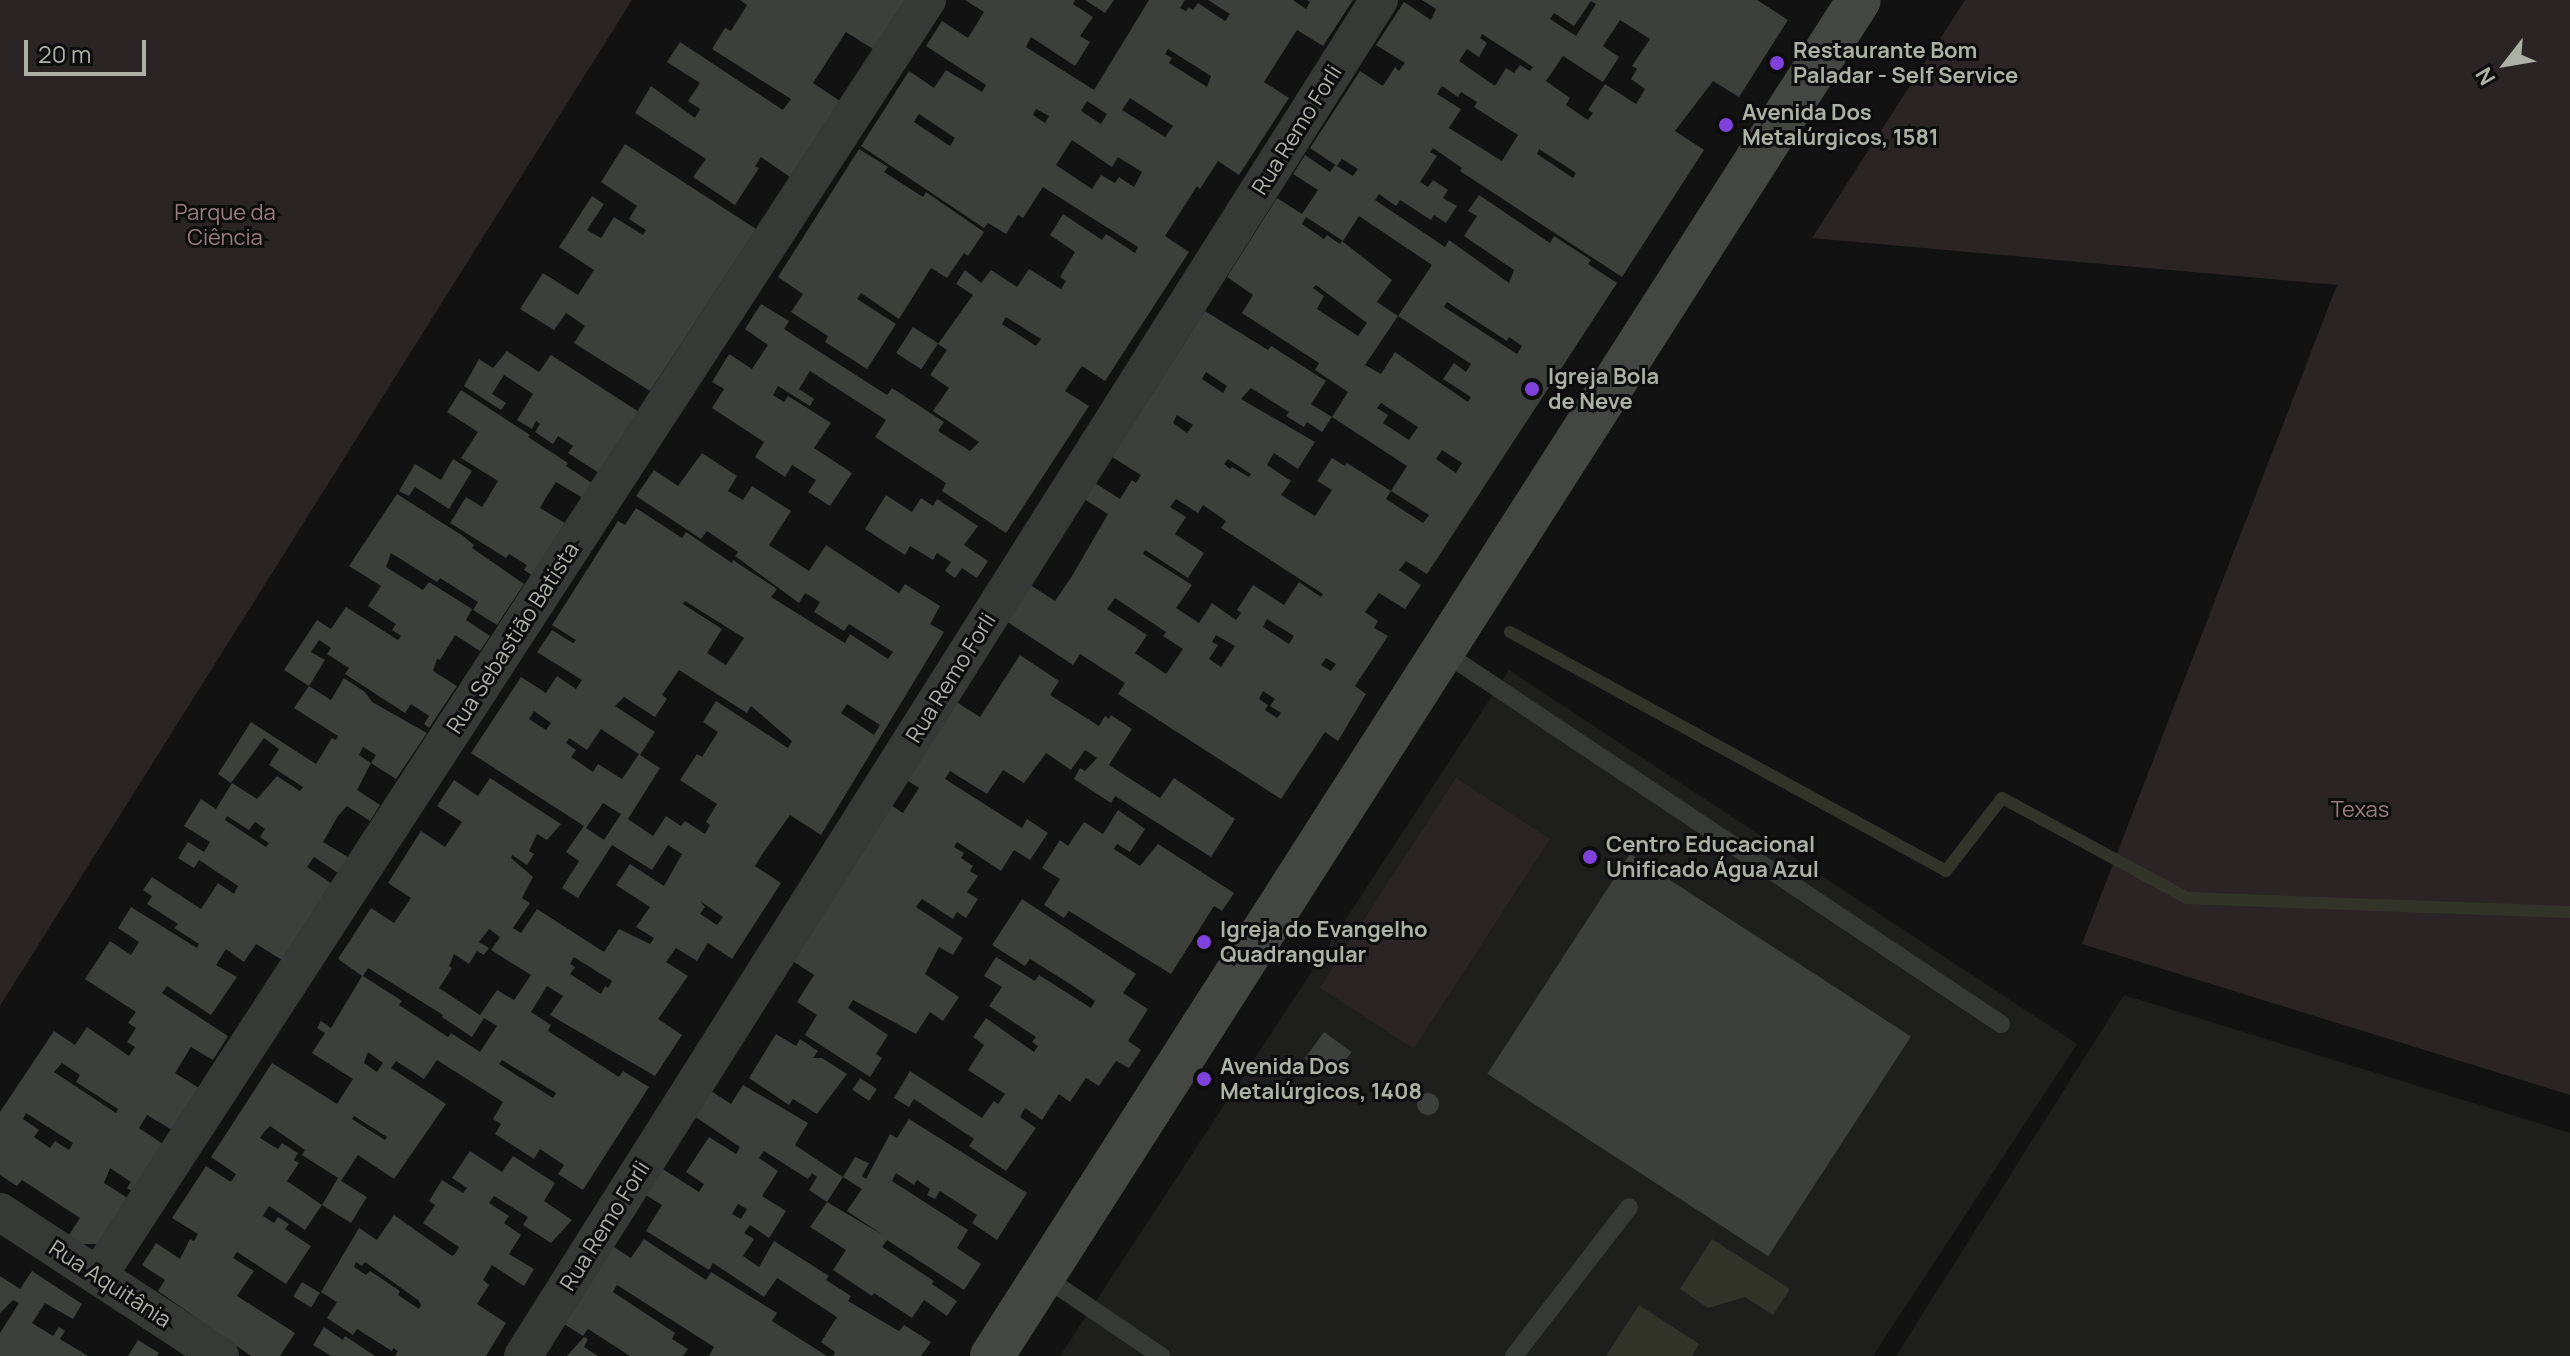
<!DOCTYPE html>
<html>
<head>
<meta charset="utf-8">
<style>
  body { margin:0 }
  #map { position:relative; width:2570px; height:1356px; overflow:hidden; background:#111211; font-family:Manrope,sans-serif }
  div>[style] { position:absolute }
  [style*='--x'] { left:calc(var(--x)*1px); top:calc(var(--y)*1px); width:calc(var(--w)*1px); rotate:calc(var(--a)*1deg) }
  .built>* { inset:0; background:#1e1f1d }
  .green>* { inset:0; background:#2b2425; transform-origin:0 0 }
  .water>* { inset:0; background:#323429 }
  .stream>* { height:12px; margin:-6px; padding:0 6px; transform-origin:6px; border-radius:6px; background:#323429 }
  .building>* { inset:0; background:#3d3f3b; transform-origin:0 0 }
  .round { border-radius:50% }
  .lane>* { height:18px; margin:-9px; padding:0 9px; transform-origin:9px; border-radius:9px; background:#363935 }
  .street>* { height:38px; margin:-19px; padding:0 19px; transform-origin:19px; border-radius:19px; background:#363935 }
  .secondary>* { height:44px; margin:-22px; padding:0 22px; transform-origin:22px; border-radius:22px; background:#444641 }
  .dots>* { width:22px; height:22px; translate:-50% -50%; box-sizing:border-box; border:4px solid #0c0d0c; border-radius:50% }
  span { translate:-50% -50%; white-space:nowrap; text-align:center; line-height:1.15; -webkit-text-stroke:6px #0c0d0c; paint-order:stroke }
  .poi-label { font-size:22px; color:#abb1a4; font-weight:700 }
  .left { translate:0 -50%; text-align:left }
  .street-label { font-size:22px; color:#abb1a4 }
  .park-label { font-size:22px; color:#9a7d83 }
  .north { position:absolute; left:2466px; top:24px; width:80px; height:80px; -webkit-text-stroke:6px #0c0d0c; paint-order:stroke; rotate:239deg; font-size:22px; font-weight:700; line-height:32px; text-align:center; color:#abb1a4 }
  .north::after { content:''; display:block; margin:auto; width:28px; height:36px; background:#abb1a4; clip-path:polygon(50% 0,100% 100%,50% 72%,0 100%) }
  .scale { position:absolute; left:24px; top:40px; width:122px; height:36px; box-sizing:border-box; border:4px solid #abb1a4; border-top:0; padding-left:10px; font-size:24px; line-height:28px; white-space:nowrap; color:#abb1a4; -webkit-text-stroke:6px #0c0d0c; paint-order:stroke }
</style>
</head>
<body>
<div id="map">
  <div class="built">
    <div style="clip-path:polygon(1509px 670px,2077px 1044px,1873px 1356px,1060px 1356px)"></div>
    <div style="clip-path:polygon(2124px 995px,2570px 1133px,2570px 1356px,1896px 1356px)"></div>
  </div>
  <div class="green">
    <div style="clip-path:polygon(0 0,632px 0,0 1006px)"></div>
    <div style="clip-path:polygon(1965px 0,2570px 0,2570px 1095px,2082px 944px,2337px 285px,1812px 238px)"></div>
    <div style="left:1456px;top:778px;width:112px;height:250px;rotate:33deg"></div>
  </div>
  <div class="water">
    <div style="clip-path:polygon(1712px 1239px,1790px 1289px,1773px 1315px,1745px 1297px,1708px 1308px,1680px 1289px)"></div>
    <div style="clip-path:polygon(1639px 1305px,1699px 1344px,1692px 1356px,1606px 1356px)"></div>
  </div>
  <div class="stream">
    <div style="--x:1510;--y:632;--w:497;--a:28.7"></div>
    <div style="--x:1946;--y:871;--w:92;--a:-52.5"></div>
    <div style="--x:2002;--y:798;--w:210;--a:28.4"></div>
    <div style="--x:2187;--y:898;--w:383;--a:2.1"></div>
  </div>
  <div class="building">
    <div style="clip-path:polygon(740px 0,905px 0,873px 49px,846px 32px,813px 83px,840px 101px,790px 177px,761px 157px,755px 166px,759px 168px,735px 205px,693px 177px,706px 159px,635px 113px,651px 86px,695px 118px,700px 109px,688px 101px,700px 83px,667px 62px,680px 42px,783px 110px,791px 99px,712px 49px,725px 28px,731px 31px,747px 5px)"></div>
    <div style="clip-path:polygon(evenodd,965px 0,1075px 0,1073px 4px,1093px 17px,1080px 36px,1090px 42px,1075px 66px,1031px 37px,1026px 47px,1094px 90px,1149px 0,1185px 0,1180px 8px,1186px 11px,1189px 7px,1193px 10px,1198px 3px,1225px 21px,1230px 14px,1208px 0,1293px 0,1306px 9px,1310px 2px,1307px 0,1353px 0,1323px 46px,1297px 30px,1264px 82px,1289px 98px,1239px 175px,1218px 161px,1200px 189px,1197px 186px,1165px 236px,1189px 252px,1105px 381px,1082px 366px,1065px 391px,1089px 406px,1006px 533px,942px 491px,946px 483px,875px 437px,886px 420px,810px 371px,799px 389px,814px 399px,810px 406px,778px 386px,773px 395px,784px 402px,788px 396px,831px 423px,814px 448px,852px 473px,830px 506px,808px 492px,816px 480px,792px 465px,785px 477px,755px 457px,764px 442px,712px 408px,724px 389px,712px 382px,729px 354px,752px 369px,768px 345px,745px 329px,761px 304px,789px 321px,784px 329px,887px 395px,892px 388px,944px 422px,938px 431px,970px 451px,979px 442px,933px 411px,949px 388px,930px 375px,947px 350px,938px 344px,973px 295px,956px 284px,965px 270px,981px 283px,991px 270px,1017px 287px,1029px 269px,1061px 289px,1066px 281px,1060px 277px,1075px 252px,1050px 235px,1063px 214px,1102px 240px,1106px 234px,1135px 253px,1138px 247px,1043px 187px,1023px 218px,1018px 215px,1006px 234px,988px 223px,984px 228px,861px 146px,909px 71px,934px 88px,946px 70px,982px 92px,986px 85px,926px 46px,942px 21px,968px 38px,984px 12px,965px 0,1168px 49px,1211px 76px,1207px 87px,1169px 63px,1172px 58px,1165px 54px,1168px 49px,965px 0,1130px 98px,1173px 126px,1165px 137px,1122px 110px,1130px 98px,965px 0,1087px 101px,1107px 114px,1101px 124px,1081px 111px,1087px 101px,965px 0,1036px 109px,1049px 116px,1045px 123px,1033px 115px,1036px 109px,965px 0,919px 114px,955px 138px,950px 146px,914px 122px,919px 114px,965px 0,1072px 140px,1112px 167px,1118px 157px,1142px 172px,1134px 187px,1119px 177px,1115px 183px,1101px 175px,1092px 189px,1056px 165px,1072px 140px,965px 0,1006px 317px,1041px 339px,1036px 346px,1002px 324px,1006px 317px)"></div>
    <div style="clip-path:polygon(1085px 0,1114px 0,1105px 13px)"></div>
    <div style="clip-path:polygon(evenodd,1422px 0,1757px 0,1788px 20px,1739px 97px,1713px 81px,1675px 131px,1704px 150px,1622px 277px,1460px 171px,1462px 168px,1433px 148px,1430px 152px,1437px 156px,1420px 182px,1428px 187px,1433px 180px,1448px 190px,1443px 198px,1457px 206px,1446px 223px,1434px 215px,1431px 220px,1400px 200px,1396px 206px,1379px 194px,1375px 200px,1445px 247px,1449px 240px,1509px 283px,1514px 270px,1464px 236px,1477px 216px,1468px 211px,1479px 195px,1550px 243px,1554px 236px,1591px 260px,1588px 264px,1617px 283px,1427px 574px,1406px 561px,1399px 570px,1421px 585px,1405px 609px,1379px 593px,1365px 612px,1378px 621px,1374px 628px,1388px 636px,1355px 686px,1366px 694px,1338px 741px,1325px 732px,1281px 799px,1118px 694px,1125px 683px,1080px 654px,1073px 665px,1006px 621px,1029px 584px,1055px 601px,1072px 576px,1108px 514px,1084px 499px,1095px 483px,1120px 499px,1132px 480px,1136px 483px,1141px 475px,1112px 457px,1205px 311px,1268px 350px,1271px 346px,1326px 381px,1311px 404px,1332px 417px,1322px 432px,1307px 422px,1304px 427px,1286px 416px,1289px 412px,1251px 388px,1241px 399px,1315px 442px,1298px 469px,1274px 453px,1267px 465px,1291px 481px,1281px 495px,1315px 516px,1332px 490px,1317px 481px,1332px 458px,1345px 466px,1347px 463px,1391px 491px,1386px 499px,1423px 523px,1429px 515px,1391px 491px,1407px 466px,1332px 417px,1348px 392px,1315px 370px,1319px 363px,1242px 313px,1253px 295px,1227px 277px,1277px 198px,1302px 214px,1318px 190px,1293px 174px,1305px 155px,1330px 172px,1335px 165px,1353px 176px,1358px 169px,1342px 159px,1337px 166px,1310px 148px,1360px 71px,1383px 86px,1395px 67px,1399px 71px,1405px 63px,1376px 45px,1404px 2px,1431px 20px,1436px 9px,1422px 0,1591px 1px,1596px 4px,1576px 36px,1550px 19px,1554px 13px,1574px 26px,1591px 1px,1422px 0,1620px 20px,1650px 39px,1632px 66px,1637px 69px,1631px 79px,1645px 89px,1636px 104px,1605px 84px,1588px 110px,1593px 113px,1588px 120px,1566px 105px,1570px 98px,1546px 81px,1563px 56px,1603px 82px,1619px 57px,1603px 46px,1620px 20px,1422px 0,1482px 34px,1533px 67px,1530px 71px,1520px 65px,1514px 73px,1506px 68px,1495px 86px,1459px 61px,1467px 49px,1479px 57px,1487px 43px,1480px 38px,1482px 34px,1422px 0,1442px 86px,1458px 97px,1461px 92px,1477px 102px,1474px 107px,1518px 135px,1502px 161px,1449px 128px,1461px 109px,1437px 94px,1442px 86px,1422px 0,1539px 149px,1576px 173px,1573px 178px,1537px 154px,1539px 149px,1422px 0,1359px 216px,1432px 265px,1398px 316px,1471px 364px,1466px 372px,1454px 363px,1443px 379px,1471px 397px,1468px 402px,1395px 352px,1381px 374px,1365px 365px,1398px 316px,1377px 302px,1392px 280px,1342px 241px,1340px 244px,1327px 235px,1324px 239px,1302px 224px,1306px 217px,1343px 241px,1359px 216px,1422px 0,1316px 285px,1367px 323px,1358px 336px,1317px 309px,1324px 296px,1313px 288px,1316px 285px,1422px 0,1447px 302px,1507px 341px,1509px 337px,1522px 346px,1517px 354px,1444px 307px,1447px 302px,1422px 0,1206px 372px,1227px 386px,1223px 393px,1202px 379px,1206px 372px,1422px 0,1381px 403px,1418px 427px,1409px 440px,1383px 423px,1388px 415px,1377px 408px,1381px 403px,1422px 0,1177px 415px,1193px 425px,1187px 433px,1173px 423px,1177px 415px,1422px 0,1442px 450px,1462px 463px,1456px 473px,1436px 459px,1442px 450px,1422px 0,1228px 459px,1251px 474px,1249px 477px,1232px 467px,1230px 469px,1224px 464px,1228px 459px,1422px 0,1176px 499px,1198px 513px,1203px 505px,1226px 521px,1221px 528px,1323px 594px,1321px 597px,1299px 582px,1284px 605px,1253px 585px,1237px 610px,1241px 613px,1236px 620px,1212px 603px,1199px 623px,1176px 608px,1192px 585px,1143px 554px,1145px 550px,1188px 578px,1204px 553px,1175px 534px,1186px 517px,1170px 507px,1176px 499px,1422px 0,1115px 598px,1166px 632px,1163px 636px,1183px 649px,1166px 674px,1135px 653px,1147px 635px,1107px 609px,1115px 598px,1422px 0,1267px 619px,1294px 636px,1289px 644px,1263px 627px,1267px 619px,1422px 0,1216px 635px,1235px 646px,1221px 667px,1209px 659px,1218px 645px,1212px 642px,1216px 635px,1422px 0,1326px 658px,1336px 664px,1331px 671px,1321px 665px,1326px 658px,1422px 0,1263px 691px,1275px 699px,1270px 706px,1281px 713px,1277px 718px,1265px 710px,1268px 705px,1259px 699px,1263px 691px)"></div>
    <div style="clip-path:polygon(625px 144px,756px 229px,650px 391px,574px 343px,585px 326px,566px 313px,554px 330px,520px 309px,543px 273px,578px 295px,594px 270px,559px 247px,592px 196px,604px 204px,587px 230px,601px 238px,614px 217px,643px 235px,646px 230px,629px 219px,637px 206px,601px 182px)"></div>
    <div style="clip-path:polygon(859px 149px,888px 167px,884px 172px,923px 197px,926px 192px,984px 232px,968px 256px,964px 253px,947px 278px,931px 268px,899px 319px,861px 293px,857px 299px,896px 324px,867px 369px,825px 342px,828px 336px,791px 312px,803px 294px,778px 277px)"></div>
    <div style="left:913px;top:327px;width:30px;height:31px;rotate:33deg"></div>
    <div style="clip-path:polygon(507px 351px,539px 372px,551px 355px,639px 412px,599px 473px,568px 453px,573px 446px,558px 436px,553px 444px,535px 432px,540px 424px,536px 421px,532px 429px,517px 420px,533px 394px,504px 375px,492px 394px,506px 403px,501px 410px,464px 386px,479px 359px,493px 368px)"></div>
    <div style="clip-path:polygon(461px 390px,530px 435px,528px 437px,568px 463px,566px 466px,592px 483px,583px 498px,556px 482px,545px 499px,540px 508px,565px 523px,532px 575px,524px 570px,527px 565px,509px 554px,506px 558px,450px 523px,466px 497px,482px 507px,498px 481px,461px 458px,478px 432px,447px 412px)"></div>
    <div style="clip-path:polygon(evenodd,702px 453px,737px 476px,728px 491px,743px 500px,752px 486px,791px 511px,769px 545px,809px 571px,826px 545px,899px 593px,905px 584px,940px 606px,930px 624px,944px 632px,821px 835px,790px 815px,761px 856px,755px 866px,781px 883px,732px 959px,708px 943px,697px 961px,676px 948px,666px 962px,688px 976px,658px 1019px,682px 1035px,655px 1076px,550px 1015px,563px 996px,547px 986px,531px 1012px,551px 1025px,548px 1031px,619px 1077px,623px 1071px,649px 1087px,583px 1190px,558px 1174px,564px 1165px,540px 1149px,534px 1159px,495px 1134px,501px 1124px,493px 1119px,503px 1102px,437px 1060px,424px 1079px,396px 1061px,391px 1068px,446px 1104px,394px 1179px,358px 1155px,341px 1181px,367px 1197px,351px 1223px,322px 1205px,338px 1178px,302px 1155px,305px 1150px,270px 1126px,264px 1132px,260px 1138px,278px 1149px,282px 1143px,298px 1153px,294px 1160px,299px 1163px,287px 1181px,322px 1205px,305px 1230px,269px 1206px,263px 1216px,274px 1223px,278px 1217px,289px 1224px,285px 1229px,311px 1246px,286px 1284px,237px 1252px,233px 1258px,254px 1271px,237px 1296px,295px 1333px,280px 1356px,251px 1356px,158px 1291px,165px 1280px,142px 1265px,156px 1243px,180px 1259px,190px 1239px,194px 1241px,198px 1234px,172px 1218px,206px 1166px,231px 1182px,236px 1174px,211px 1157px,272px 1063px,337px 1104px,353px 1079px,312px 1053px,325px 1033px,317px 1028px,321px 1021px,331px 1028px,362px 976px,338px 959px,371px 908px,394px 923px,411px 898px,388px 883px,421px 831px,445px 847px,462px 822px,437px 806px,454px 780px,478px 796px,490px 778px,561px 824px,547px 840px,537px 834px,529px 851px,534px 854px,527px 865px,512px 855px,511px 858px,533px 877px,522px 898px,530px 903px,513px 928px,521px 933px,537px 909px,604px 952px,619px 929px,650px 944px,654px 938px,636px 927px,650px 907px,616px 885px,630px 864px,664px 886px,682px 854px,668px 845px,652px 870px,612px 845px,578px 898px,562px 888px,579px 861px,566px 852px,584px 826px,471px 753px,521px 677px,546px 693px,557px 676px,576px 689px,582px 680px,537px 652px,552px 630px,573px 643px,576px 640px,552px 625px,618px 521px,625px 525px,636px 508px,682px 538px,686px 532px,732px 563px,733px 560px,777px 589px,771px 597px,845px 643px,850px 634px,888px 659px,893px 652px,849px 624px,844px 631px,814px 612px,820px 602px,805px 593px,799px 603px,735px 556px,738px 552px,707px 531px,701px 539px,636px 496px,654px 470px,678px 486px,702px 453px,685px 601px,744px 638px,726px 665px,707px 653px,722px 629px,683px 604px,685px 601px,702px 453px,679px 670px,747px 713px,751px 706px,792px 741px,788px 748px,716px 701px,703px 722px,718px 732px,702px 757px,697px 754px,680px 780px,717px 804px,706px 822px,710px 825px,705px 834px,685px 821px,681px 826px,666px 816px,653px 836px,628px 819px,660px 768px,640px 755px,655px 732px,615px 706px,624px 697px,655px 717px,667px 699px,662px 695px,679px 670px,702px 453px,847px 704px,880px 725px,874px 735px,841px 713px,847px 704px,702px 453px,534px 711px,551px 723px,546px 730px,529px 719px,534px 711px,702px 453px,601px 729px,639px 754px,622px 779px,598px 764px,593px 772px,571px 757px,576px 750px,566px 743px,569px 738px,587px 750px,601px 729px,702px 453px,603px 803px,621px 814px,604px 840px,586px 828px,603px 803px,702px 453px,700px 901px,723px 917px,717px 925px,700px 914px,705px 907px,700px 901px,702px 453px,489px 929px,500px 937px,491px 950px,531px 975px,514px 1000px,497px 990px,480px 1015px,439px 988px,452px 968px,449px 966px,454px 954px,469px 964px,477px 951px,484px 955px,489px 948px,479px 942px,489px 929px,702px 453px,574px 957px,612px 981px,608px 988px,605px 986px,601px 994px,570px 974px,575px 967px,570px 964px,574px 957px,702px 453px,368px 968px,443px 1015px,442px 1017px,472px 1037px,484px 1018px,497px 1026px,480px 1052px,451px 1033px,448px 1037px,399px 1005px,402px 1001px,363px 976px,368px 968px,702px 453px,368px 1052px,383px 1063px,377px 1072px,364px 1063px,368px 1052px,702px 453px,502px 1060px,556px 1093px,553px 1098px,499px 1064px,502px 1060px,702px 453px,354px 1116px,387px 1137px,385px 1140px,352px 1119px,354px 1116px)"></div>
    <div style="clip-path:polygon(453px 459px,472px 471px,449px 509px,415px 487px,409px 496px,399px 491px,415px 464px,441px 480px)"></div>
    <div style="clip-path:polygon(397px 494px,463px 536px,474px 545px,472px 548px,524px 584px,497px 625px,473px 610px,478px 602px,440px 578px,437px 582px,391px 553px,386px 567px,423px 590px,429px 582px,472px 609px,466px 620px,490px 636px,480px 651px,455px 635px,440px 660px,437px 659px,433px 671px,457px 686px,429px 728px,424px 724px,429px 716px,411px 704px,405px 713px,345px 674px,349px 668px,327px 654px,331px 648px,319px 640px,311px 652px,325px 660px,309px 686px,284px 670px,317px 620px,331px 629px,346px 607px,398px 640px,401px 636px,392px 630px,396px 624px,368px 606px,381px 586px,349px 566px)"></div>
    <div style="clip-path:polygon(886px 495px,912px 512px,921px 498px,933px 506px,937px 499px,978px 526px,964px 545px,988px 561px,977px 578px,962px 568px,955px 578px,945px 571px,951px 562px,937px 553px,933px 560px,910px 546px,905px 555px,865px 529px)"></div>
    <div style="clip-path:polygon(1020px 655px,1059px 681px,1050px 695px,1099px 726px,1105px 716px,1109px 719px,1111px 715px,1132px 729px,1109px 765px,1160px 798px,1174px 778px,1235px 819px,1211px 857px,1115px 796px,1111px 803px,1074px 779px,1080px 768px,1085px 771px,1097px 758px,1085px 750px,1071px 770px,1046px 753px,1024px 783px,1003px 770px,987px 794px,950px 771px,945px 779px,1022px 828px,1027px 819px,1048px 833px,1030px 860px,1014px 850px,1001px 871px,957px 842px,954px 847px,964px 853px,961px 858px,973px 866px,970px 871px,978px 876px,967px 892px,978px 899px,966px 918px,957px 912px,953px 919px,922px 899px,916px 907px,963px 938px,953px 955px,939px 947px,925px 974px,959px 997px,943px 1021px,930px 1012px,916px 1034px,853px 1000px,848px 1008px,888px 1035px,876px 1054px,882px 1058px,870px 1077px,805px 1035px,817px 1015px,797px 1002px,814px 975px,788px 958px,888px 803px,903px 813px,919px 788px,905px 779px,955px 701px,980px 717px)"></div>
    <div style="clip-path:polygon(evenodd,344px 678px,365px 692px,372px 702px,427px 733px,396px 779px,371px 763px,376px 755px,363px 747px,359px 755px,371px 763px,357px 790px,380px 805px,370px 821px,347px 806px,338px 816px,323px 842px,348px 857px,338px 873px,314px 857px,307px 867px,331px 883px,282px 960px,256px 944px,244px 962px,226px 949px,216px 965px,237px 977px,211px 1015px,167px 986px,162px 993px,228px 1036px,213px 1060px,191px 1047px,175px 1073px,199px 1088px,172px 1130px,147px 1115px,139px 1128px,163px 1144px,135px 1193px,127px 1188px,131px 1182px,110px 1168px,104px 1183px,131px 1200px,100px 1244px,82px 1244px,69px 1235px,80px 1218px,22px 1180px,17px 1186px,0 1175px,0 1112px,54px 1031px,75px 1045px,87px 1027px,129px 1056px,135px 1047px,127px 1042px,136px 1028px,128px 1023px,136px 1012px,85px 979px,110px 941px,131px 955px,139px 942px,118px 928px,131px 907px,197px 948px,199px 944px,174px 928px,178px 924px,147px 904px,152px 896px,143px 890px,152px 877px,201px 909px,218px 883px,234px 894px,238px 886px,199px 860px,194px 868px,178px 858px,188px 842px,204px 852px,210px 842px,184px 826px,201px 799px,216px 809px,232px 783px,257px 799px,277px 776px,300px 791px,303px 787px,269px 765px,279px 749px,264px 738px,231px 783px,218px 774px,251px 722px,316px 764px,332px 738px,336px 740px,338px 736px,294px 708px,309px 686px,331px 700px,344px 678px,227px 816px,249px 830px,255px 822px,265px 829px,260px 837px,269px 843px,266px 847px,225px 820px,227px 816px,344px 678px,62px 1063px,80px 1075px,76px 1082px,118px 1109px,116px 1113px,54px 1072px,62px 1063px,344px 678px,26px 1113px,73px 1143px,69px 1150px,55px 1141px,50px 1148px,34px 1137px,39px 1130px,23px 1119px,26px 1113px)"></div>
    <div style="clip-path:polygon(1118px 810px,1145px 829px,1130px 852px,1117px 844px,1114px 849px,1140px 866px,1158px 844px,1234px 893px,1222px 911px,1214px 906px,1171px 974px,1069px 911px,1064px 918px,1044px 905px,1060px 879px,1042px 868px,1060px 840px,1068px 846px,1084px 822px,1103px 834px)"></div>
    <div style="left:1630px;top:854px;width:335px;height:262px;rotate:33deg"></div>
    <div style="clip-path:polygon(1022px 899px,1136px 974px,1123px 993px,1148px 1009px,1128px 1041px,1141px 1050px,1129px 1068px,1116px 1061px,1099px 1086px,1086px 1078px,1070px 1102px,1059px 1094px,1042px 1120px,1025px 1108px,1020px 1117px,1036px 1128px,1006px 1171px,969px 1146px,974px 1139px,914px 1099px,909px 1107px,894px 1098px,910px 1071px,982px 1118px,994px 1101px,998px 1104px,1005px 1094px,968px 1070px,984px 1045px,973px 1037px,986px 1018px,1034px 1052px,1038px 1046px,1032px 1042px,1036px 1037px,989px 1006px,1002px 987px,984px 976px,996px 957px,1035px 981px,1039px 975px,1091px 1008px,1095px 1001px,1070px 984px,1030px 959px,1025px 966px,992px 945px)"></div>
    <div style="left:1324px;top:1032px;width:34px;height:33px;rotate:36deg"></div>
    <div style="clip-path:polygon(776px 1034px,796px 1046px,800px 1039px,818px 1051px,813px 1058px,822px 1058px,847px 1074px,817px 1114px,793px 1099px,789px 1105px,749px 1078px)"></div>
    <div style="left:860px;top:1078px;width:20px;height:14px;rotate:33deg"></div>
    <div style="clip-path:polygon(evenodd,743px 1085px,808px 1123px,795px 1145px,843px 1177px,827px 1202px,809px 1190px,817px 1177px,812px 1173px,808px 1179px,764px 1151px,759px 1158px,778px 1171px,762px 1196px,786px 1211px,769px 1238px,750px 1225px,744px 1233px,754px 1239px,743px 1256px,759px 1267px,774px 1241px,829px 1276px,826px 1280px,851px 1296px,848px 1301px,899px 1331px,904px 1325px,931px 1342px,921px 1356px,833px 1356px,835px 1352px,821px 1342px,837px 1317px,777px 1278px,764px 1297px,713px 1263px,709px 1270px,646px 1231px,662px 1205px,641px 1192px,658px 1166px,699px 1192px,704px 1184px,686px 1172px,709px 1137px,736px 1154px,740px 1147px,691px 1114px,708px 1089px,731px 1104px,743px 1085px,738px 1204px,747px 1209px,741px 1219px,732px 1214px,738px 1204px)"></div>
    <div class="round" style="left:1417px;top:1093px;width:22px;height:22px"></div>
    <div style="clip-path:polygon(909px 1119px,1027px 1193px,997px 1240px,972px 1223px,977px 1215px,940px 1191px,935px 1199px,927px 1195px,930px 1189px,917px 1180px,914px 1185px,896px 1173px,892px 1181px,968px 1230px,957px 1248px,981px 1264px,964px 1290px,887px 1240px,882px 1247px,934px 1281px,932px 1284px,957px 1301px,947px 1316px,924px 1300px,912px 1318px,874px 1293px,872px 1296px,833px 1270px,846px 1250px,810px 1227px,827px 1202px,883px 1235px,847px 1211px,862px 1189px,843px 1177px,855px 1157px,869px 1163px,862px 1176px,866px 1179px,890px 1134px,897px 1138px)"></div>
    <div style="clip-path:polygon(evenodd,470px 1151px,502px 1172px,513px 1156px,555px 1183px,544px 1201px,572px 1220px,551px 1243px,523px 1225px,528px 1217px,494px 1196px,489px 1203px,509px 1216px,504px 1223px,521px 1235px,509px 1254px,534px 1269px,524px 1286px,492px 1265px,483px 1280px,489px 1285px,477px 1304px,506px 1323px,486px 1356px,395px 1356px,398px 1351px,393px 1348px,392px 1351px,357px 1329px,353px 1335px,327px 1318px,337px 1302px,321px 1292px,359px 1228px,377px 1240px,394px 1215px,452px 1256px,455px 1254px,459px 1247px,423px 1223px,435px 1205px,429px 1201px,442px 1180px,463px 1193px,467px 1188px,452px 1178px,470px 1151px,356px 1262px,362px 1266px,365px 1262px,418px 1300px,421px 1305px,419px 1309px,398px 1295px,400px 1291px,370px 1271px,366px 1275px,354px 1267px,356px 1262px)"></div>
    <div style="clip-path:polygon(644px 1239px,706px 1280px,711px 1272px,777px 1313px,772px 1321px,827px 1356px,709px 1356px,714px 1347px,617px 1285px,613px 1292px,675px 1333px,672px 1339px,688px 1349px,683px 1356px,630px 1356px,588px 1329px,583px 1336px,556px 1319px,608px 1243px,631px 1258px)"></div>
    <div style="clip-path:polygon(32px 1271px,82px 1304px,73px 1319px,45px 1303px,32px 1323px,53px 1336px,59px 1327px,65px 1331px,60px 1339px,88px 1356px,0 1356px,0 1333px,19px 1303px,13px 1300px,0 1313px,0 1276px,20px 1289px)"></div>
    <div style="left:302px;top:1282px;width:21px;height:17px;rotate:31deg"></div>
    <div style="clip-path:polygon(324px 1327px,343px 1340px,345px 1336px,375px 1356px,331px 1356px,313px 1345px)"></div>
    <div style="clip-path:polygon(584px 1337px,588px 1339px,584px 1347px,598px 1356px,567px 1356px)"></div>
    <div style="clip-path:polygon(138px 1340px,159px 1353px,157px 1356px,128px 1356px)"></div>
  </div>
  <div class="lane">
    <div style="--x:1442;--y:651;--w:672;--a:33.71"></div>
    <div style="--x:1043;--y:1276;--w:143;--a:34.1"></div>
    <div style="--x:1514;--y:1356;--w:188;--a:-52.3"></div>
  </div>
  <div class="street">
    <div style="--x:0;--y:1212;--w:263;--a:33.2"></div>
    <div style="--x:98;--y:1276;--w:1522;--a:-56.99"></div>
    <div style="--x:523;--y:1356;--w:1604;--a:-57.74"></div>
  </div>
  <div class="secondary">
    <div style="--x:992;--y:1356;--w:1609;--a:-57.41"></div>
  </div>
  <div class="dots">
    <div style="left:1777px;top:63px;background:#8041db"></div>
    <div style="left:1726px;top:125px;background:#8041db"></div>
    <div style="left:1532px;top:389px;background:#8041db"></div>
    <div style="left:1590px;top:857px;background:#8041db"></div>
    <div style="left:1204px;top:942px;background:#8041db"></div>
    <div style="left:1204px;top:1079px;background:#8041db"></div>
  </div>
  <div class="poi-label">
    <span class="left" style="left:1793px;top:63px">Restaurante Bom<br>Paladar - Self Service</span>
    <span class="left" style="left:1742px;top:125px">Avenida Dos<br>Metalúrgicos, 1581</span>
    <span class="left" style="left:1548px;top:389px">Igreja Bola<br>de Neve</span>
    <span class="left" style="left:1606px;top:857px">Centro Educacional<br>Unificado Água Azul</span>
    <span class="left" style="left:1220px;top:942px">Igreja do Evangelho<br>Quadrangular</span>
    <span class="left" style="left:1220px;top:1079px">Avenida Dos<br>Metalúrgicos, 1408</span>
  </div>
  <div class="street-label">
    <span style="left:1297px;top:130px;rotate:-58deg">Rua Remo Forli</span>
    <span style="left:513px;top:638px;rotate:-57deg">Rua Sebastião Batista</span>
    <span style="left:951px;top:678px;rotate:-58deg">Rua Remo Forli</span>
    <span style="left:605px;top:1226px;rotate:-58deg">Rua Remo Forli</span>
    <span style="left:110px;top:1284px;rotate:33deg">Rua Aquitânia</span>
  </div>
  <div class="park-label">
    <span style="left:225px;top:225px">Parque da<br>Ciência</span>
    <span style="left:2360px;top:810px">Texas</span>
  </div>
  <div class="north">N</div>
  <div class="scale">20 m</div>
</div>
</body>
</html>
